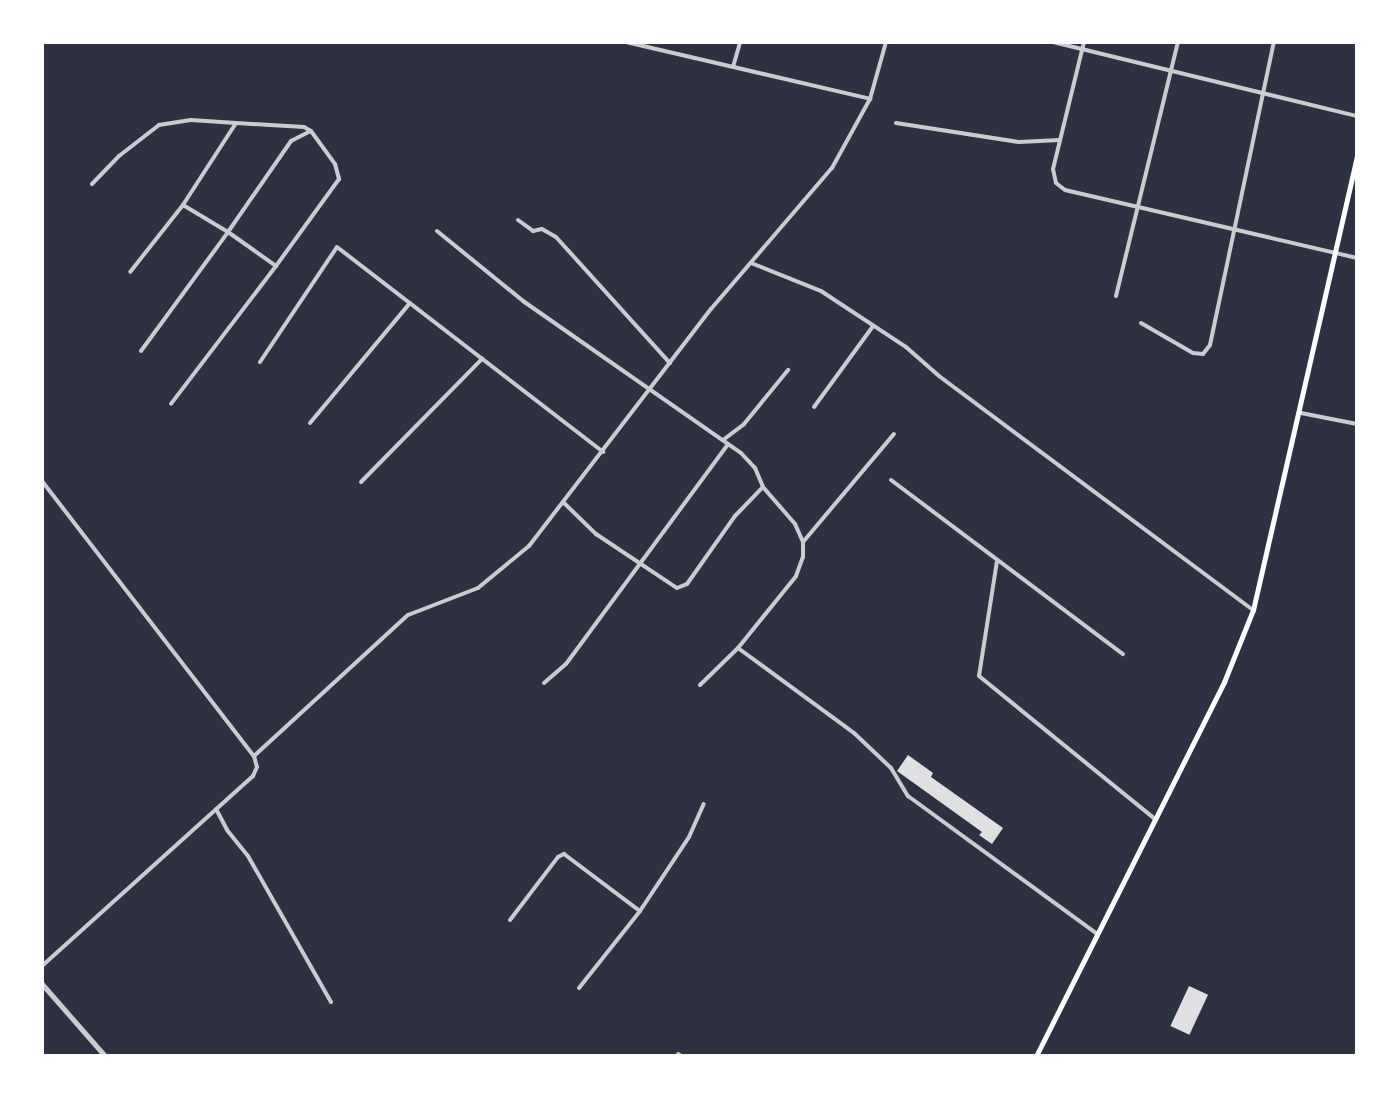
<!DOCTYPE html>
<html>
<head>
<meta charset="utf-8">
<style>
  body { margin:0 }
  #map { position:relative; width:1399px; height:1098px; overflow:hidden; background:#2d3142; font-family:"PT Sans Narrow",sans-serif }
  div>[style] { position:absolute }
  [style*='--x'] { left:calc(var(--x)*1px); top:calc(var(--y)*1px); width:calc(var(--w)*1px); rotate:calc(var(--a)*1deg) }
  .building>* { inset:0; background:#e0e0e3; transform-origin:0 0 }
  .minor>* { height:4px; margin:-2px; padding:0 2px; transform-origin:2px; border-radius:2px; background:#caccd0 }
  .tertiary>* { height:5px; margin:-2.5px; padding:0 2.5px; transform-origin:2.5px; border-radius:2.5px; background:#caccd0 }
  .secondary>* { height:5px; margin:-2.5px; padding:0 2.5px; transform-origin:2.5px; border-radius:2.5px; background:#fff }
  span { translate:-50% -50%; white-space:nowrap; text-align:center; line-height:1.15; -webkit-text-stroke:6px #fff; paint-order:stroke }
  .frame { position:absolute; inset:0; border:44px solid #fff; pointer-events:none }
</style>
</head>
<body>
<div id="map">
  <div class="building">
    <div style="clip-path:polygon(908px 755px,933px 773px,931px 777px,1003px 828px,992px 844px,979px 835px,982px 832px,897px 771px)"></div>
    <div style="left:1189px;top:986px;width:21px;height:44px;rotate:25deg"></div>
  </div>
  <div class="minor">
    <div style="--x:626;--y:42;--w:251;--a:13.1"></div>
    <div style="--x:1053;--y:42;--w:313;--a:13.7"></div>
    <div style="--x:1084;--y:42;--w:131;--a:103.7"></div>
    <div style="--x:1053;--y:169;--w:14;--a:78"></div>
    <div style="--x:1056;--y:183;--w:11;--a:38"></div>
    <div style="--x:1065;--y:190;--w:300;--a:13.1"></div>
    <div style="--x:733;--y:67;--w:26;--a:-74"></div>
    <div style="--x:236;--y:123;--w:68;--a:3.4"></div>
    <div style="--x:304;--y:127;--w:8;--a:30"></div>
    <div style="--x:311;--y:131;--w:41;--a:54"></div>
    <div style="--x:335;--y:164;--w:16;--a:75"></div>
    <div style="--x:339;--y:179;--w:107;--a:125.9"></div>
    <div style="--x:896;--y:123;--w:124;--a:8.8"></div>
    <div style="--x:1019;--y:142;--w:41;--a:-2.8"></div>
    <div style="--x:92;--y:184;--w:39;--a:-46"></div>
    <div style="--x:119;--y:156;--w:51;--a:-37.8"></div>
    <div style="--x:159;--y:125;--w:32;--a:-9"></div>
    <div style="--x:191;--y:120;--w:45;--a:3.8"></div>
    <div style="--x:236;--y:123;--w:98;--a:122.9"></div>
    <div style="--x:183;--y:205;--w:85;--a:128.3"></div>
    <div style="--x:183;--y:205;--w:52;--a:31"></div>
    <div style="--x:228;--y:232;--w:111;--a:-55.3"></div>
    <div style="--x:291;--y:141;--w:22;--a:-27"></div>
    <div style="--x:518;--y:220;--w:19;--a:36"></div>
    <div style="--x:533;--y:231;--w:9;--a:-13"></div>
    <div style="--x:542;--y:229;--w:16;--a:30"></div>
    <div style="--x:556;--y:237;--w:170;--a:47.9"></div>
    <div style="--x:437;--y:231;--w:111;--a:39.1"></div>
    <div style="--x:523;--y:301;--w:266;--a:34.9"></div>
    <div style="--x:741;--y:453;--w:21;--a:47"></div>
    <div style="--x:755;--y:468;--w:21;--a:67"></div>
    <div style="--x:763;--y:487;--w:49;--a:49.1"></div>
    <div style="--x:795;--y:524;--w:20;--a:66"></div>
    <div style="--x:751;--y:263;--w:75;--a:21.8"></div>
    <div style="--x:821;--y:291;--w:102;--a:33.4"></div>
    <div style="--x:906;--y:347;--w:44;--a:41.3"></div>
    <div style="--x:939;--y:376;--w:392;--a:36.7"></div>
    <div style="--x:1116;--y:296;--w:261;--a:-76.3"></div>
    <div style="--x:1141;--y:323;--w:60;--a:30"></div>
    <div style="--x:1193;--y:353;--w:10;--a:6"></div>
    <div style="--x:1203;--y:354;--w:11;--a:-52"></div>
    <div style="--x:1210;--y:345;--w:310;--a:-78.1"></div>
    <div style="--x:141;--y:351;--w:147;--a:-53.8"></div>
    <div style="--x:228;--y:232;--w:59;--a:35.3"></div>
    <div style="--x:276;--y:266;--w:173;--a:127.3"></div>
    <div style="--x:260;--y:362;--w:138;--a:-56.2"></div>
    <div style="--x:337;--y:247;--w:336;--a:37.6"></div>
    <div style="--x:814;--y:407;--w:100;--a:-53.9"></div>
    <div style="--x:1301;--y:413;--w:57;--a:11.1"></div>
    <div style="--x:310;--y:423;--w:156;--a:-50.2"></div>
    <div style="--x:723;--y:440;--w:26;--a:-37"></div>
    <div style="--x:744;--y:424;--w:70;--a:-50.8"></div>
    <div style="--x:891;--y:480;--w:290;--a:36.9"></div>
    <div style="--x:42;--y:481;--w:347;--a:52.4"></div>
    <div style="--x:254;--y:756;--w:11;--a:75"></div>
    <div style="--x:257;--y:767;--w:10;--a:114"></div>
    <div style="--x:253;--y:776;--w:284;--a:138"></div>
    <div style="--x:361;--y:482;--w:173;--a:-45.5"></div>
    <div style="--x:564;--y:503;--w:45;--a:44.1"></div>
    <div style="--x:596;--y:534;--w:97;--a:33.7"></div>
    <div style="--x:677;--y:588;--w:11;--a:-22"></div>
    <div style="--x:687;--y:584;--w:83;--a:-54.8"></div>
    <div style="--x:735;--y:516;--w:40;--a:-46"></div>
    <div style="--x:997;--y:561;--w:116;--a:98.9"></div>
    <div style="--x:979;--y:676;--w:227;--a:39.1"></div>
    <div style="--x:738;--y:648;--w:144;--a:36.2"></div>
    <div style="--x:854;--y:733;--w:51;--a:43.4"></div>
    <div style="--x:891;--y:768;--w:33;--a:59"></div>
    <div style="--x:908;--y:796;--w:234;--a:36.1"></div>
    <div style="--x:544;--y:683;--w:29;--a:-41"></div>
    <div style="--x:566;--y:664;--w:273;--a:-53.6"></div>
    <div style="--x:700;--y:685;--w:53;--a:-44.2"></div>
    <div style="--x:738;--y:648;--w:92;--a:-51.1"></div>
    <div style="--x:796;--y:576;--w:20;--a:-70"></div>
    <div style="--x:803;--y:557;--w:15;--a:-90"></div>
    <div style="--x:803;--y:542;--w:141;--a:-49.9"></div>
    <div style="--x:254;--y:756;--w:209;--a:-42.5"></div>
    <div style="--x:408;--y:615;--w:75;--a:-21.1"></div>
    <div style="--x:478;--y:588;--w:66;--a:-39.5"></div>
    <div style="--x:529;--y:546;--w:299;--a:-52.5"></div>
    <div style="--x:711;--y:309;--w:186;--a:-49.4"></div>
    <div style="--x:832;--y:168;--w:79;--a:-61.2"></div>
    <div style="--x:870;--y:99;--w:59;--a:-74.3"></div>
    <div style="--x:216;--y:809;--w:24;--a:62"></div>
    <div style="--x:227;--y:830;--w:33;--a:51"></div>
    <div style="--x:248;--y:856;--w:168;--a:60.4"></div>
    <div style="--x:510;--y:920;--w:79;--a:-52.7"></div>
    <div style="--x:558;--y:857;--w:7;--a:-27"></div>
    <div style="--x:564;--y:854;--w:95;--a:36.9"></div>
    <div style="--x:579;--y:988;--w:98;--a:-51.6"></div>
    <div style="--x:640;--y:911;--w:89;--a:-56.5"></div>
    <div style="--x:689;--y:837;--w:36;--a:-66"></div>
    <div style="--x:678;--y:1054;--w:4;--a:34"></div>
  </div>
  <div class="tertiary">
    <div style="--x:42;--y:984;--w:96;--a:48.8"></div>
  </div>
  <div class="secondary">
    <div style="--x:1036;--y:1056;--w:419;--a:-63.3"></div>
    <div style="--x:1224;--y:682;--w:78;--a:-68.1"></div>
    <div style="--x:1253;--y:610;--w:467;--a:-77.1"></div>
  </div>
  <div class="frame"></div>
</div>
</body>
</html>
